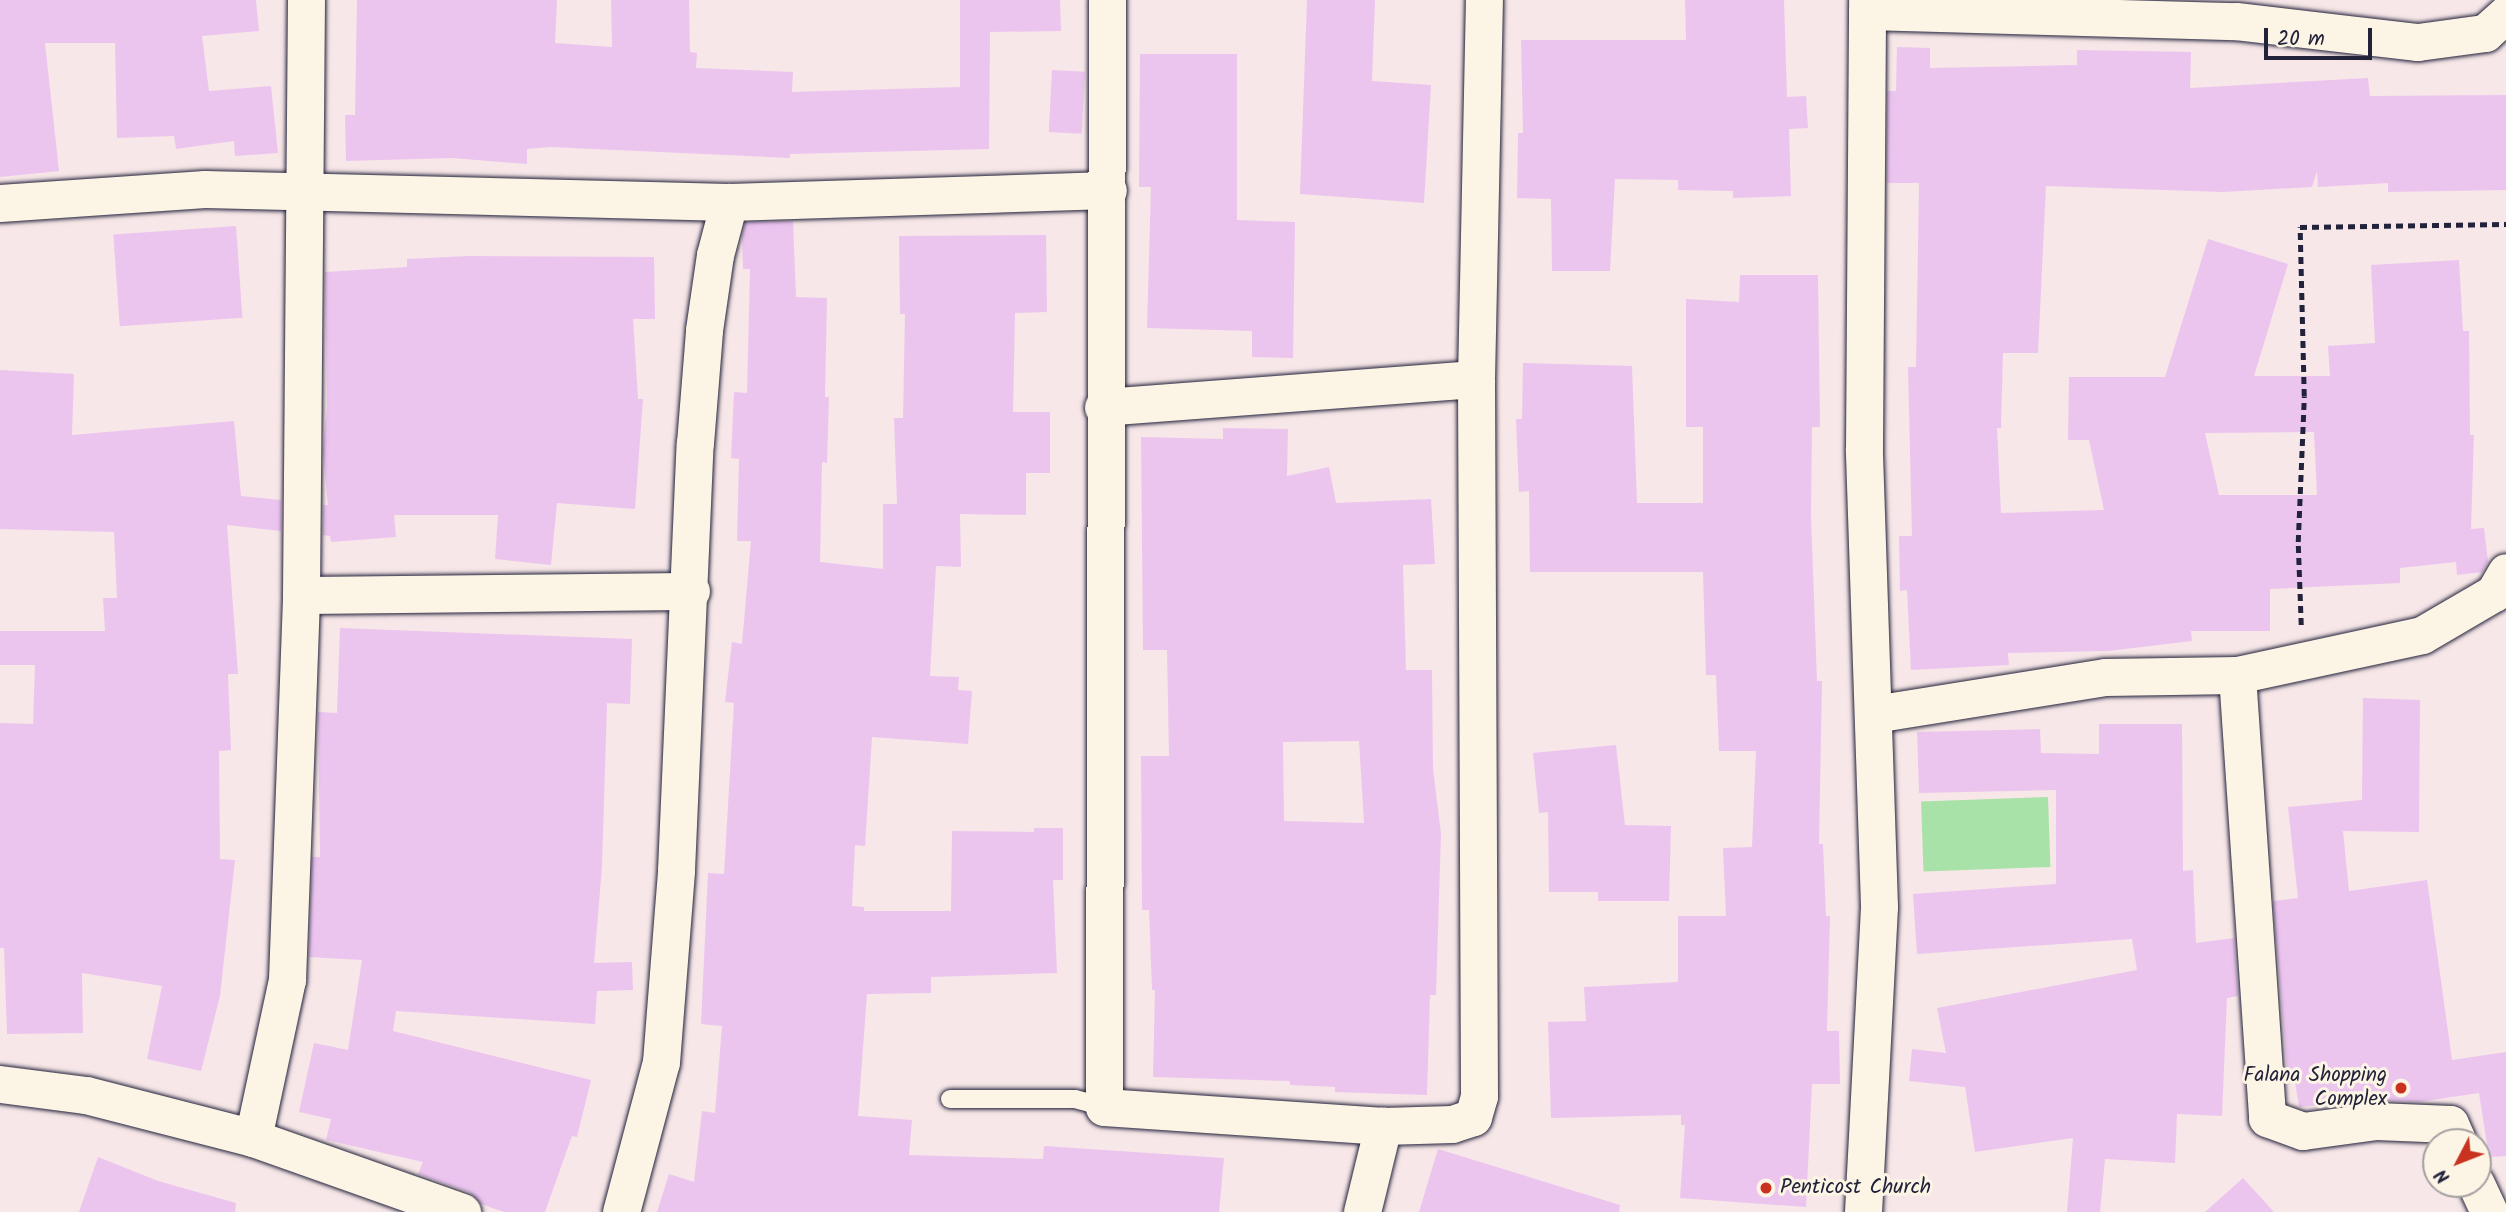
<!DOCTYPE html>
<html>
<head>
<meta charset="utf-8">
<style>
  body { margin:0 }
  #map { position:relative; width:2506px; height:1212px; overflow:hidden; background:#f7e7e8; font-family:Kalam,sans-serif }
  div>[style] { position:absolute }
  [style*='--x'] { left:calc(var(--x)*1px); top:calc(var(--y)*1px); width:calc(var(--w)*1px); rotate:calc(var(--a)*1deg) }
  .green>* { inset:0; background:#a8e2a8; transform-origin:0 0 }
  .building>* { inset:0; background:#ecc5ef; transform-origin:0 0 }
  .path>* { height:4.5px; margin-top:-2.25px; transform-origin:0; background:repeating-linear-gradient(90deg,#22223b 0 7px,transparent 0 12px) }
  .roads { filter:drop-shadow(0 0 2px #22223b) drop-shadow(0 0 2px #22223b) }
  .service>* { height:18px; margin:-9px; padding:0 9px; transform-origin:9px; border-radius:9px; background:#fcf5e5 }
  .minor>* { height:37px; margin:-18.5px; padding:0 18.5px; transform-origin:18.5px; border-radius:18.5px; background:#fcf5e5 }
  .dots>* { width:19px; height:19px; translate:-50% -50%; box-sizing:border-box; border:4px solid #fcf5e5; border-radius:50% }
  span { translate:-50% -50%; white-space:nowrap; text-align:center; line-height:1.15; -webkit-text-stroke:6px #fcf5e5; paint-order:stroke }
  .poi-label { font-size:21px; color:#22223b }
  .right { translate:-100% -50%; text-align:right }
  .left { translate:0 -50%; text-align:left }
  .north { position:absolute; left:2422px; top:1128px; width:70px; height:70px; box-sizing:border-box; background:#fcf5e5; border:2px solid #a5a1a1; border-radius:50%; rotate:228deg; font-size:19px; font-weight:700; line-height:28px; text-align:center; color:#22223b }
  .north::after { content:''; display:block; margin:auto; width:24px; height:32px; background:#c8321e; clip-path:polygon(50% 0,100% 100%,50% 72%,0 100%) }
  .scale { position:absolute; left:2264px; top:28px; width:108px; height:32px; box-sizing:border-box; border:4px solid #22223b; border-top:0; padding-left:9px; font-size:21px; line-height:24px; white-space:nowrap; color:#22223b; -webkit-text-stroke:5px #fcf5e5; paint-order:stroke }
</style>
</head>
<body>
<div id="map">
  <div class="green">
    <div style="left:2048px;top:797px;width:70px;height:127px;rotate:88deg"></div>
  </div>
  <div class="building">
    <div style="clip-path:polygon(0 0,256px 0,259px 31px,202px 36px,209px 91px,271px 86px,278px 153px,235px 156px,234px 141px,176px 149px,174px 136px,117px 138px,115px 43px,45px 43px,59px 171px,0 177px)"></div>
    <div style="clip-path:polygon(357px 0,557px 0,555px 43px,612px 47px,611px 0,689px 0,690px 52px,697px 53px,696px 68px,793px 72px,792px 92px,960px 87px,960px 0,1060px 0,1061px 31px,990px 32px,989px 149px,790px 154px,790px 158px,550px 147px,527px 149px,527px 164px,452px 158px,346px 161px,345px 115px,355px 115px)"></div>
    <div style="clip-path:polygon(1307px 0,1375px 0,1372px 81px,1431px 85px,1424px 203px,1300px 194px)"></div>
    <div style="clip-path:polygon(1685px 0,1784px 0,1787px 97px,1806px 96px,1808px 128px,1789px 129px,1791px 196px,1733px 198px,1733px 191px,1678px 190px,1678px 180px,1615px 179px,1610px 271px,1552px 271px,1551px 199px,1517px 198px,1518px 133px,1523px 133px,1521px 40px,1686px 40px)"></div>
    <div style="clip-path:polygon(evenodd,1897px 47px,1930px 48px,1930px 68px,2077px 65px,2077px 50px,2191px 52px,2190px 88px,2368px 78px,2370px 96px,2506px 95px,2506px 190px,2388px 192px,2388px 183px,2318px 187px,2317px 171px,2312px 187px,2223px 192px,2046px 186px,2038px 353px,2003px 353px,2001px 428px,1997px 428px,2001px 513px,2104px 510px,2089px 440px,2068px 440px,2069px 377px,2165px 377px,2208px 239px,2288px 264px,2254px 376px,2330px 376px,2328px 346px,2375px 343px,2371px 265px,2459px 260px,2463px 331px,2469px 331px,2470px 435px,2474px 435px,2471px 529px,2484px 528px,2488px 561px,2482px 572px,2457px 575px,2456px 562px,2400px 568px,2400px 583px,2270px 589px,2270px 631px,2191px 631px,2192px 641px,2108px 651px,2008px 653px,2009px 665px,1911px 670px,1907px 590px,1900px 591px,1899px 536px,1912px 536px,1908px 367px,1916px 367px,1919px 183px,1887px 183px,1887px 91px,1896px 91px,1897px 47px,2314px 432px,2317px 495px,2219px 495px,2205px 433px,2314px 432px)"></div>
    <div style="clip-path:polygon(1140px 54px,1237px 54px,1237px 220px,1295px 222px,1293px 358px,1252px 357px,1252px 331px,1147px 328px,1151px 187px,1139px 187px)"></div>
    <div style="left:1052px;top:70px;width:33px;height:62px;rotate:3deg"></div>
    <div style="clip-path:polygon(793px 221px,796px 297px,827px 298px,825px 397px,829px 397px,827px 463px,822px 462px,820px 562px,883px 569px,883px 504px,897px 504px,894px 418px,903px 418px,905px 314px,900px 314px,899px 236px,1046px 235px,1047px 312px,1015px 313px,1013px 412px,1050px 412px,1050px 473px,1026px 473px,1026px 515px,960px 514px,961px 567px,936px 566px,930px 676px,959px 677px,958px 690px,972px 691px,968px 744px,872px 737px,865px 846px,855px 845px,852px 906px,864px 907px,864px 911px,951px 911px,952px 831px,1034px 832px,1034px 828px,1063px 828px,1063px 880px,1053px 880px,1057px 973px,931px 977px,931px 993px,867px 994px,858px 1116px,912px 1120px,909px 1155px,1043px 1159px,1044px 1146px,1224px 1158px,1219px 1212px,657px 1212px,669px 1174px,694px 1182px,702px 1111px,715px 1113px,722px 1026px,701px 1024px,708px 873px,724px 874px,734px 703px,725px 702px,732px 642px,742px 644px,751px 541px,737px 541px,739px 459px,731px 458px,734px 392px,747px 393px,750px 269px,743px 269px,742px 235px,745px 222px)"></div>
    <div style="left:236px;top:226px;width:92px;height:123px;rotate:86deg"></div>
    <div style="clip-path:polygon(468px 256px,654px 257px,655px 319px,633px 319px,638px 399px,643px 399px,635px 509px,557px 503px,551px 565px,495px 559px,498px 515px,394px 515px,396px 537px,331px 542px,330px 536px,323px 535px,323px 505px,328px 505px,323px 451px,327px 407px,325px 272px,407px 267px,407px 259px)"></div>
    <div style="clip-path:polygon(1740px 275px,1818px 275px,1820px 427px,1812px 427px,1811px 516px,1817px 681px,1822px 681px,1819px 844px,1823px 844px,1826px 916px,1830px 916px,1827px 1031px,1839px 1031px,1840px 1084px,1812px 1084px,1806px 1207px,1680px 1198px,1685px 1125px,1681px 1125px,1681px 1115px,1551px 1118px,1548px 1022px,1586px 1021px,1584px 987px,1678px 982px,1678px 916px,1726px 916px,1723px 848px,1752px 847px,1756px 751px,1719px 751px,1716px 675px,1706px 675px,1703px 572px,1530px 572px,1529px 491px,1519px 492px,1516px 419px,1522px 419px,1523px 363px,1632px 366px,1637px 503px,1703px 503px,1703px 427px,1686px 427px,1686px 299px,1739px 302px)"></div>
    <div style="clip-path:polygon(0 370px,74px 374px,72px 435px,234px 421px,241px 496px,281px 500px,281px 531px,227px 525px,238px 674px,228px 674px,231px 750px,219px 751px,220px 859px,235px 860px,220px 996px,201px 1071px,147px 1059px,162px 986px,82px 973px,83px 1033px,7px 1034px,4px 948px,0 948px,0 723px,33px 724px,35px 665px,0 665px,0 631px,105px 631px,103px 598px,117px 598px,114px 532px,0 529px)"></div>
    <div style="clip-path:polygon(evenodd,1223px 428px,1288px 429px,1287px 476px,1329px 467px,1336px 503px,1431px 499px,1435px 564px,1403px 565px,1406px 670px,1432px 670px,1433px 769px,1441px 834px,1436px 995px,1430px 995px,1427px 1095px,1335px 1092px,1335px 1087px,1290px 1085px,1290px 1081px,1153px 1077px,1155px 990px,1152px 990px,1149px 910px,1142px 910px,1141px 756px,1169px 756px,1167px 650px,1143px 650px,1141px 437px,1223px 439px,1223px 428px,1359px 741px,1364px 823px,1284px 821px,1283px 742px,1359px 741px)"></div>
    <div style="clip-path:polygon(340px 628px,632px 639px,630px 704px,607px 703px,602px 867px,594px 963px,632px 962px,633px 990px,597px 991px,595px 1024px,396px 1011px,393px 1031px,591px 1080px,577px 1137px,572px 1136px,545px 1212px,504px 1212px,481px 1204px,469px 1192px,418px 1174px,423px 1162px,326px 1140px,331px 1119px,299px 1112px,314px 1043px,348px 1050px,362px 960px,309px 957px,312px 857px,320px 857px,318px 712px,337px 713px)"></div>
    <div style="clip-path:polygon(2363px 698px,2420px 700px,2419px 832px,2343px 831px,2349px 891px,2427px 880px,2452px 1060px,2506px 1052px,2506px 1156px,2489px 1157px,2479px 1093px,2418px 1102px,2377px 1100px,2299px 1107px,2293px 1069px,2287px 1069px,2273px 901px,2298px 898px,2288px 807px,2362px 800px)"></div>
    <div style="clip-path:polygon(2099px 724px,2182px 724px,2183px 871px,2193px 870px,2196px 943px,2234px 938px,2238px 996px,2227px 998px,2222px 1116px,2177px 1114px,2175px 1163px,2105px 1159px,2100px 1212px,2067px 1212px,2073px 1138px,1975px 1152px,1965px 1087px,1909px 1081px,1912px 1049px,1946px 1053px,1937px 1008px,2137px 970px,2132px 939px,1917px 954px,1913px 894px,2056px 884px,2056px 790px,1919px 793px,1917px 732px,2040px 729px,2041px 753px,2099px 754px)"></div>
    <div style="clip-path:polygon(1616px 745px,1625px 825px,1671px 826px,1669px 901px,1598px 901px,1598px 892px,1549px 892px,1548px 812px,1539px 813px,1533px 753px)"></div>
    <div style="clip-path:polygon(1438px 1149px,1620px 1205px,1619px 1212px,1419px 1212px)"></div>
    <div style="clip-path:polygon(98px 1157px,158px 1181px,236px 1203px,235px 1212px,79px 1212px)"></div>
    <div style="clip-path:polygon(2243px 1178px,2274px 1212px,2205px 1212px)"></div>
  </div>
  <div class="path">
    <div style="--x:2301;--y:625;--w:83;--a:-92.1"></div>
    <div style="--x:2298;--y:542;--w:146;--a:-87.6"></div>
    <div style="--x:2304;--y:396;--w:169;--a:-91.4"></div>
    <div style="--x:2300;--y:227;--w:206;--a:-0.8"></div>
  </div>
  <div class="roads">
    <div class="service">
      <div style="--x:950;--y:1099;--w:125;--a:0"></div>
      <div style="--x:1075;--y:1099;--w:30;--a:15"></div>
    </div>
    <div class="minor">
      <div style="--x:1107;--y:0;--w:1107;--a:90.16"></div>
      <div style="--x:1104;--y:1107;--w:280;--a:3.9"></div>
      <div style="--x:1383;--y:1126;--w:69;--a:-1.7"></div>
      <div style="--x:1452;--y:1124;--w:22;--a:-18"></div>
      <div style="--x:1473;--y:1117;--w:22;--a:-74"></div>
      <div style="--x:1479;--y:1096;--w:717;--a:-90.24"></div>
      <div style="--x:1476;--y:379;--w:379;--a:-88.8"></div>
      <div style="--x:1867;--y:11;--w:369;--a:1.6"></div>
      <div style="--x:2236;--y:21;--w:183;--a:6.6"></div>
      <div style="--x:2418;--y:42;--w:68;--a:-7.7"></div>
      <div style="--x:2485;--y:33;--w:28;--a:-42"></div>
      <div style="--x:0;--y:203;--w:205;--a:-3.9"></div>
      <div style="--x:205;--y:189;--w:524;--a:1.42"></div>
      <div style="--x:729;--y:202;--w:379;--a:-1.8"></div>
      <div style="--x:1103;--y:407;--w:374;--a:-4.3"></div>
      <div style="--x:301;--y:595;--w:390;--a:-0.6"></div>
      <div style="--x:2237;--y:675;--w:444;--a:86.1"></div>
      <div style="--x:2267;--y:1118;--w:38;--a:20"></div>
      <div style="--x:2303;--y:1131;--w:74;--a:-7.8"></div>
      <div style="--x:2376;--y:1121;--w:74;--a:2.3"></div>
      <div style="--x:2450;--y:1124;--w:20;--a:66"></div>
      <div style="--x:1874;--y:714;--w:234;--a:-9.1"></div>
      <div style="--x:2105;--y:677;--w:132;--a:-0.9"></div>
      <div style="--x:2237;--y:675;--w:189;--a:-12.2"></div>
      <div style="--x:2422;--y:635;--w:83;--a:-30.3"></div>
      <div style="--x:2494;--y:593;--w:24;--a:-60"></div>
      <div style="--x:0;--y:1084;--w:87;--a:7.3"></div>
      <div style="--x:86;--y:1095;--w:172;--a:14.4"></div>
      <div style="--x:253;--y:1138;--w:222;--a:19.5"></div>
      <div style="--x:253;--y:1138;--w:162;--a:-77.9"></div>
      <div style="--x:287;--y:980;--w:385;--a:-87.9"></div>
      <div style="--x:301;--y:595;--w:595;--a:-89.52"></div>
      <div style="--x:2476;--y:1184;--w:31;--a:65"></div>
      <div style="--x:621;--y:1212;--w:155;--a:-75.1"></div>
      <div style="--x:661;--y:1062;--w:193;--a:-85.5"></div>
      <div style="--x:676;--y:870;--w:427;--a:-87.5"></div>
      <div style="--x:695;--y:443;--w:113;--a:-85.4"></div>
      <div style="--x:704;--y:330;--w:76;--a:-81.7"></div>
      <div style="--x:715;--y:255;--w:55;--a:-75.2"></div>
      <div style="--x:1362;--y:1212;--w:89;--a:-76.3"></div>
      <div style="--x:1863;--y:1212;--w:306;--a:-87"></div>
      <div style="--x:1879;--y:906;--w:458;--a:-91.9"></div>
      <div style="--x:1864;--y:448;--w:448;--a:-89.6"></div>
    </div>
  </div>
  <div class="dots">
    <div style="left:2401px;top:1088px;background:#c8321e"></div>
    <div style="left:1766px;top:1188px;background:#c8321e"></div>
  </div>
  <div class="poi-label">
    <span class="right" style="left:2387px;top:1088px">Falana Shopping<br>Complex</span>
    <span class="left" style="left:1780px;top:1188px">Penticost Church</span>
  </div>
  <div class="north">N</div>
  <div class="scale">20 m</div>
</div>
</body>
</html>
